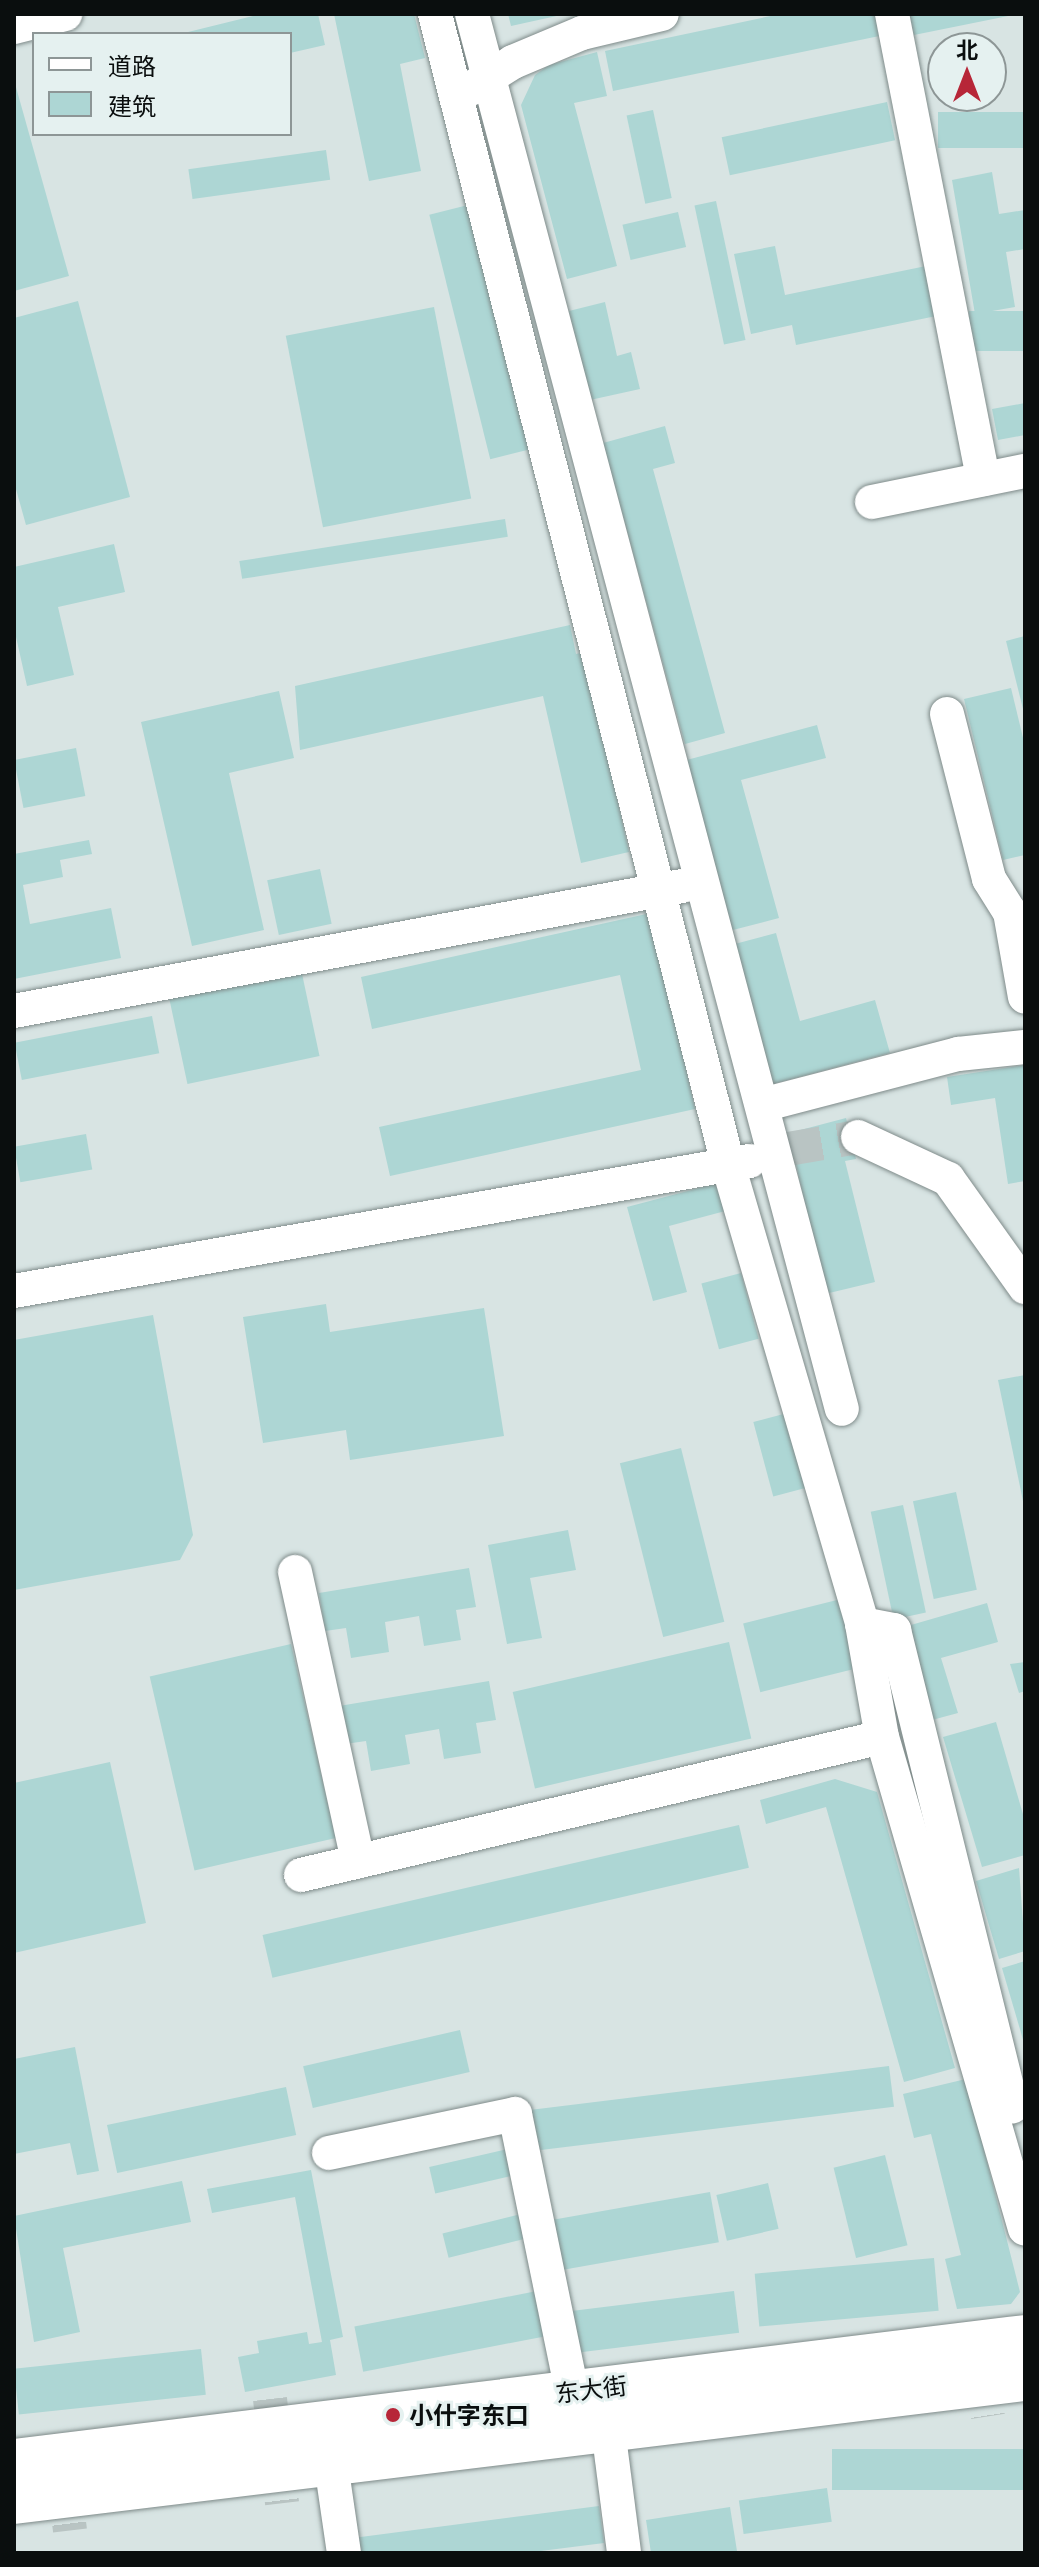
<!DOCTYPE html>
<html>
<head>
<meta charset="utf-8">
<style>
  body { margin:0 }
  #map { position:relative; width:1039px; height:2567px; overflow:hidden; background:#d8e4e3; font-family:"Golos Text","Noto Sans SC",sans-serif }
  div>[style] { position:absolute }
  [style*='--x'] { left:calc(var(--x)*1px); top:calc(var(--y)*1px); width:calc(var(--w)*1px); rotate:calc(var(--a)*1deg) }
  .building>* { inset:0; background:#add6d4; transform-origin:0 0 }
  .minor-tunnel>* { height:34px; margin-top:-17px; transform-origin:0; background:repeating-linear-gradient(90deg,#b9c4c3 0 34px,transparent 0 51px) }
  .roads { filter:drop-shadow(0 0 2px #7f8b8a) drop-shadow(0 0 2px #7f8b8a) }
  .minor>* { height:34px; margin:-17px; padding:0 17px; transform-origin:17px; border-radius:17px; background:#fff }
  .major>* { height:44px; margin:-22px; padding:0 22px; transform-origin:22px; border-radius:22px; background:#fff }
  .dots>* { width:22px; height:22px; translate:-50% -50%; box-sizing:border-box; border:4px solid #e5f1f0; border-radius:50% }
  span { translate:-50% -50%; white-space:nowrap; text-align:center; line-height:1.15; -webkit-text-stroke:6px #e5f1f0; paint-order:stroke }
  .street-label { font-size:24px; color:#0a0e0e }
  .poi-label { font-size:24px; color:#0a0e0e; font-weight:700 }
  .left { translate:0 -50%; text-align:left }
  .frame { position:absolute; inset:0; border:16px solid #0a0e0e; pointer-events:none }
  .legend { position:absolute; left:32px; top:32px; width:260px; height:104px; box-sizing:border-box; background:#e5f1f0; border:2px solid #8d9696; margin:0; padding:10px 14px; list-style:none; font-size:24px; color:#0a0e0e }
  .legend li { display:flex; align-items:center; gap:16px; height:40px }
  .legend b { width:40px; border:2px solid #8d9696 }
  .north { position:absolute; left:927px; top:32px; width:80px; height:80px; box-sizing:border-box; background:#e5f1f0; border:2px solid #8d9696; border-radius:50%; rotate:0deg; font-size:22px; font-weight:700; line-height:32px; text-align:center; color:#0a0e0e }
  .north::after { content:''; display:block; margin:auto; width:28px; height:36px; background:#b72638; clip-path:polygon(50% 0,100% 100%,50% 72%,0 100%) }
</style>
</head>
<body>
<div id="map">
  <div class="building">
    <div style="clip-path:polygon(261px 14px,318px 14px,325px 45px,290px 53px,290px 34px,180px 34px)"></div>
    <div style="clip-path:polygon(334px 14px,414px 14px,425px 58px,400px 64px,421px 171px,369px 181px)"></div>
    <div style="clip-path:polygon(508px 14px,561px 14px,561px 15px,511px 26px)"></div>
    <div style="clip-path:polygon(780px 14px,885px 14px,889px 34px,613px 91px,605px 51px)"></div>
    <div style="clip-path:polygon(909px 14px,1013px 14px,1013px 15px,914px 35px)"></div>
    <div style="clip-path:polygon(597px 52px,607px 96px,574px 103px,617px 266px,567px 279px,521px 105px,535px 75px,549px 65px)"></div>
    <div style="clip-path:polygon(14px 80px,69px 276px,14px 291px)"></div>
    <div style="left:887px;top:102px;width:39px;height:169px;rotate:78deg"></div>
    <div style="left:653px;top:110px;width:90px;height:27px;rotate:78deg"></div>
    <div style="left:1025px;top:112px;width:36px;height:87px;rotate:90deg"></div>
    <div style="left:326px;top:150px;width:30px;height:139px;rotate:82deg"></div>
    <div style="clip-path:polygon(992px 172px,999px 214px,1025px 210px,1025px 249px,1006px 252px,1015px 307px,975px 314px,952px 180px)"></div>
    <div style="left:716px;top:201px;width:142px;height:22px;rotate:78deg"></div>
    <div style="left:472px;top:204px;width:252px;height:44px;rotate:76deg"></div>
    <div style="left:678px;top:212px;width:36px;height:57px;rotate:77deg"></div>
    <div style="clip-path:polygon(775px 246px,785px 295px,931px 265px,941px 315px,796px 345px,792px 325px,751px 334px,734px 254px)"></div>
    <div style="clip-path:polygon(78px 301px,130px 497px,26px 525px,14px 482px,14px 318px)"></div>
    <div style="clip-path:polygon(605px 302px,617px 356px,631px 352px,640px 389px,590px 400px,569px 311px)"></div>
    <div style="left:434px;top:307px;width:195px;height:151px;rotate:79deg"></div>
    <div style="left:1025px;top:311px;width:40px;height:56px;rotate:90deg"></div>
    <div style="clip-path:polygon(1025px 403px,1025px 435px,998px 440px,992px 409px)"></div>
    <div style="clip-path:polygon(665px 426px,675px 463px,653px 469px,725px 733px,685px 744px,603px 443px)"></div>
    <div style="left:505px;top:519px;width:18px;height:269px;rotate:81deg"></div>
    <div style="clip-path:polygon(114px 544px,125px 592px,58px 607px,74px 675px,27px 686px,14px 628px,14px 567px)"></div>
    <div style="clip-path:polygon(570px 625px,576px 654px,584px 652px,629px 852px,581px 863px,543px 696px,300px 750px,295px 686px)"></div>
    <div style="clip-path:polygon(1025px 636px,1025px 713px,1024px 713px,1006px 641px)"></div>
    <div style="clip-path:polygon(1011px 688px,1025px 746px,1025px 855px,1003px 860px,964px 699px)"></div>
    <div style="clip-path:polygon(279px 691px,294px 758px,229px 773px,264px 930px,192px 946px,141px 722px)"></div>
    <div style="clip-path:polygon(817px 725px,826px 758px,741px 780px,779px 918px,729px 931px,683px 761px)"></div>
    <div style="left:76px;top:748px;width:49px;height:63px;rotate:79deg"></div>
    <div style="clip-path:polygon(89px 840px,92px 854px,60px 860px,63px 877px,23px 885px,30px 924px,111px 908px,121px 958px,14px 979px,14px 854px)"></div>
    <div style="left:320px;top:869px;width:56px;height:54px;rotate:78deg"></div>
    <div style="clip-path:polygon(651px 913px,695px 1109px,390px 1176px,379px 1127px,641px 1070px,620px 975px,372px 1029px,361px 977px)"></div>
    <div style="clip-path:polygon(776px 933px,800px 1021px,875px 1000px,890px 1053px,769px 1085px,731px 945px)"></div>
    <div style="left:301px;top:969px;width:89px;height:135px;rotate:78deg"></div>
    <div style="left:152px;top:1016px;width:38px;height:140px;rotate:79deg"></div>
    <div style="clip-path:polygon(1025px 1065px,1025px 1181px,1008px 1184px,995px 1098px,951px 1105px,947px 1077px)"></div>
    <div style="clip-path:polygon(846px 1118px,856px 1159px,845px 1161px,875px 1282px,825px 1294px,789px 1133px)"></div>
    <div style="left:86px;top:1134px;width:36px;height:73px;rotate:80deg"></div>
    <div style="clip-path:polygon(722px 1182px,729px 1210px,669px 1226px,687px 1292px,653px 1301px,627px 1207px)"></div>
    <div style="left:741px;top:1273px;width:68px;height:41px;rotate:75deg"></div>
    <div style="clip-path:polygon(326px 1304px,330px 1332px,484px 1308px,504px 1436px,350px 1460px,346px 1430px,263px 1443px,243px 1317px)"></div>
    <div style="clip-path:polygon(153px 1315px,193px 1535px,180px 1560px,14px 1590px,14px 1340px)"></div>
    <div style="clip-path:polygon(1025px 1375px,1025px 1506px,1024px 1506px,998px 1380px)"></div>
    <div style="left:791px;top:1412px;width:77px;height:39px;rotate:75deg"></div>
    <div style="left:681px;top:1448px;width:179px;height:63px;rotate:76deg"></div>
    <div style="left:956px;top:1492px;width:100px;height:44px;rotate:78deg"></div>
    <div style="left:903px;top:1505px;width:110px;height:33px;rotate:78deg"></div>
    <div style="clip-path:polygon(568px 1530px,576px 1570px,530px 1578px,542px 1638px,507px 1644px,488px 1545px)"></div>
    <div style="clip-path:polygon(469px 1568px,476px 1607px,456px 1610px,461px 1640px,424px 1646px,419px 1616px,385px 1622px,389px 1652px,351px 1658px,346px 1628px,325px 1631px,319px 1593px)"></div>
    <div style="left:845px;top:1598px;width:71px;height:105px;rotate:76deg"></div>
    <div style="clip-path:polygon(987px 1603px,998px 1642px,941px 1658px,958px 1713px,932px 1720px,904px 1627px)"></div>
    <div style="left:729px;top:1642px;width:99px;height:222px;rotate:77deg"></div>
    <div style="left:291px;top:1644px;width:199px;height:145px;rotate:77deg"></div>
    <div style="clip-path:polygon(1025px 1662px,1025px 1691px,1019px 1693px,1010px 1664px)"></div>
    <div style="clip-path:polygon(489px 1681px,496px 1720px,476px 1723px,481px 1753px,444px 1759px,439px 1729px,405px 1735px,410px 1764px,371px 1771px,366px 1741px,345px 1744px,339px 1706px)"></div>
    <div style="clip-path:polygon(996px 1722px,1025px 1821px,1025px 1855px,982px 1867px,943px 1737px)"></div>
    <div style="clip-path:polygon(110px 1762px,146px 1923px,14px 1953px,14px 1783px)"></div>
    <div style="clip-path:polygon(835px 1779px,877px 1792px,955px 2068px,904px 2082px,826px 1807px,766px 1824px,760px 1800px)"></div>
    <div style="left:739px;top:1825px;width:44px;height:489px;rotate:77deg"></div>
    <div style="clip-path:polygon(1019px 1868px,1025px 1951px,999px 1959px,976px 1881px)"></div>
    <div style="clip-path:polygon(1025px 1961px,1025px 2043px,1024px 2043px,1002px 1968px)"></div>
    <div style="left:460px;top:2030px;width:43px;height:161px;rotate:77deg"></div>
    <div style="clip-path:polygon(75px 2047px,99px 2171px,77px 2175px,70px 2143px,14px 2154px,14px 2059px)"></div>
    <div style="left:889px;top:2066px;width:41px;height:366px;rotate:83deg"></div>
    <div style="clip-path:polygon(966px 2079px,1020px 2292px,1011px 2304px,957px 2309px,945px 2259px,961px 2255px,931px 2134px,914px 2138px,903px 2094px)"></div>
    <div style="left:286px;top:2087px;width:49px;height:183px;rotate:78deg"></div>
    <div style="left:512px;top:2148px;width:27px;height:85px;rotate:77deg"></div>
    <div style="left:885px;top:2155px;width:93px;height:53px;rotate:76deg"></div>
    <div style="clip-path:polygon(311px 2170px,343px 2337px,330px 2340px,336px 2375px,245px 2392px,238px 2357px,259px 2353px,257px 2341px,307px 2332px,309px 2344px,322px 2342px,295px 2197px,212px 2213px,207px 2189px)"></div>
    <div style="clip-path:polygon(182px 2181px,191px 2222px,63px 2248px,80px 2332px,34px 2342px,14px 2216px)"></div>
    <div style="left:768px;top:2183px;width:47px;height:53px;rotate:77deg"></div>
    <div style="left:710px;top:2192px;width:51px;height:168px;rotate:80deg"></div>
    <div style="left:525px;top:2213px;width:25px;height:85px;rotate:76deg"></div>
    <div style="left:934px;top:2258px;width:53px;height:180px;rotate:85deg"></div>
    <div style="left:537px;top:2291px;width:46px;height:186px;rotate:79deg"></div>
    <div style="left:734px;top:2291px;width:42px;height:168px;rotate:83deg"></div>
    <div style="left:201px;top:2349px;width:46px;height:188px;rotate:84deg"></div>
    <div style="left:1025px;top:2449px;width:41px;height:193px;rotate:90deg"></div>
    <div style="left:827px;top:2488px;width:34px;height:89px;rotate:82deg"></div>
    <div style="clip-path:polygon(599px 2506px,604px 2543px,525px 2553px,355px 2553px,353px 2538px)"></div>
    <div style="clip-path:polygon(730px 2507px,737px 2551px,651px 2553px,646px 2520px)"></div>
  </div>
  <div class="minor-tunnel">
    <div style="--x:788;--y:1149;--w:71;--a:-9.7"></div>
    <div style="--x:980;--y:2365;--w:52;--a:81.1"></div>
    <div style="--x:270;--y:2399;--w:105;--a:83.4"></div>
    <div style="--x:679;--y:2402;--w:50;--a:82"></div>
    <div style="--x:63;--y:2473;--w:58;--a:83.1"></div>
  </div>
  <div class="roads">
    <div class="minor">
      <div style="--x:435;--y:14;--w:1191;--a:75.71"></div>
      <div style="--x:729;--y:1168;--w:475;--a:73.7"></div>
      <div style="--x:862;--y:1624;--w:115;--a:80"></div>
      <div style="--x:882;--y:1737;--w:512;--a:73.79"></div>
      <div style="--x:472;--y:14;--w:1443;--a:75.15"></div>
      <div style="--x:892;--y:14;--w:474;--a:78.9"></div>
      <div style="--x:14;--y:27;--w:53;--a:-14.3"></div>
      <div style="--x:470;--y:89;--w:51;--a:-32.1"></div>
      <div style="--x:513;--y:62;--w:75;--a:-22.8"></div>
      <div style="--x:582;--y:33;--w:82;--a:-13.4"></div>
      <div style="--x:872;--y:502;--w:156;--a:-11.5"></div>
      <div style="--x:947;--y:714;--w:170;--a:75.7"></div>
      <div style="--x:989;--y:879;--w:39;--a:58"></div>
      <div style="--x:1010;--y:912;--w:86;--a:80"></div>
      <div style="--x:14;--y:1011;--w:680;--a:-10.6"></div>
      <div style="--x:762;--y:1105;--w:203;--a:-14.6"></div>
      <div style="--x:958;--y:1054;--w:67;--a:-6"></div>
      <div style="--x:858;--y:1137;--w:99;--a:25"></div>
      <div style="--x:948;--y:1179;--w:133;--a:54.5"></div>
      <div style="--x:14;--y:1291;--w:747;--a:-10.02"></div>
      <div style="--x:295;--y:1572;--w:296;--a:77.7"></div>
      <div style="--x:862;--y:1624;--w:33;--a:11"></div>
      <div style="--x:894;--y:1630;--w:491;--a:76.1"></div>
      <div style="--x:301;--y:1875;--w:597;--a:-13.36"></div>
      <div style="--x:329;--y:2153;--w:190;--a:-11.8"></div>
      <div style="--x:515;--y:2114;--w:284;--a:78.4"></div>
      <div style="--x:608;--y:2429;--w:125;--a:82.6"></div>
      <div style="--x:331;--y:2464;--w:90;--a:81.7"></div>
    </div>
    <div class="major">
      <div style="--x:14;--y:2461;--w:1019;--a:-6.99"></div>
      <div style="--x:14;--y:2502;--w:1018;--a:-6.94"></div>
    </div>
  </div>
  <div class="dots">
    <div style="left:393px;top:2415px;background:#b72638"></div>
  </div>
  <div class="street-label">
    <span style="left:591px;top:2389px;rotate:-7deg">东大街</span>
  </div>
  <div class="poi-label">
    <span class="left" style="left:409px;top:2415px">小什字东口</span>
  </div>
  <div class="frame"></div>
  <ul class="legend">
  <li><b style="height:10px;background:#fff"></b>道路</li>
  <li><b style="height:22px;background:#add6d4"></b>建筑</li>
  </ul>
  <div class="north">北</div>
</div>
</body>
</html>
